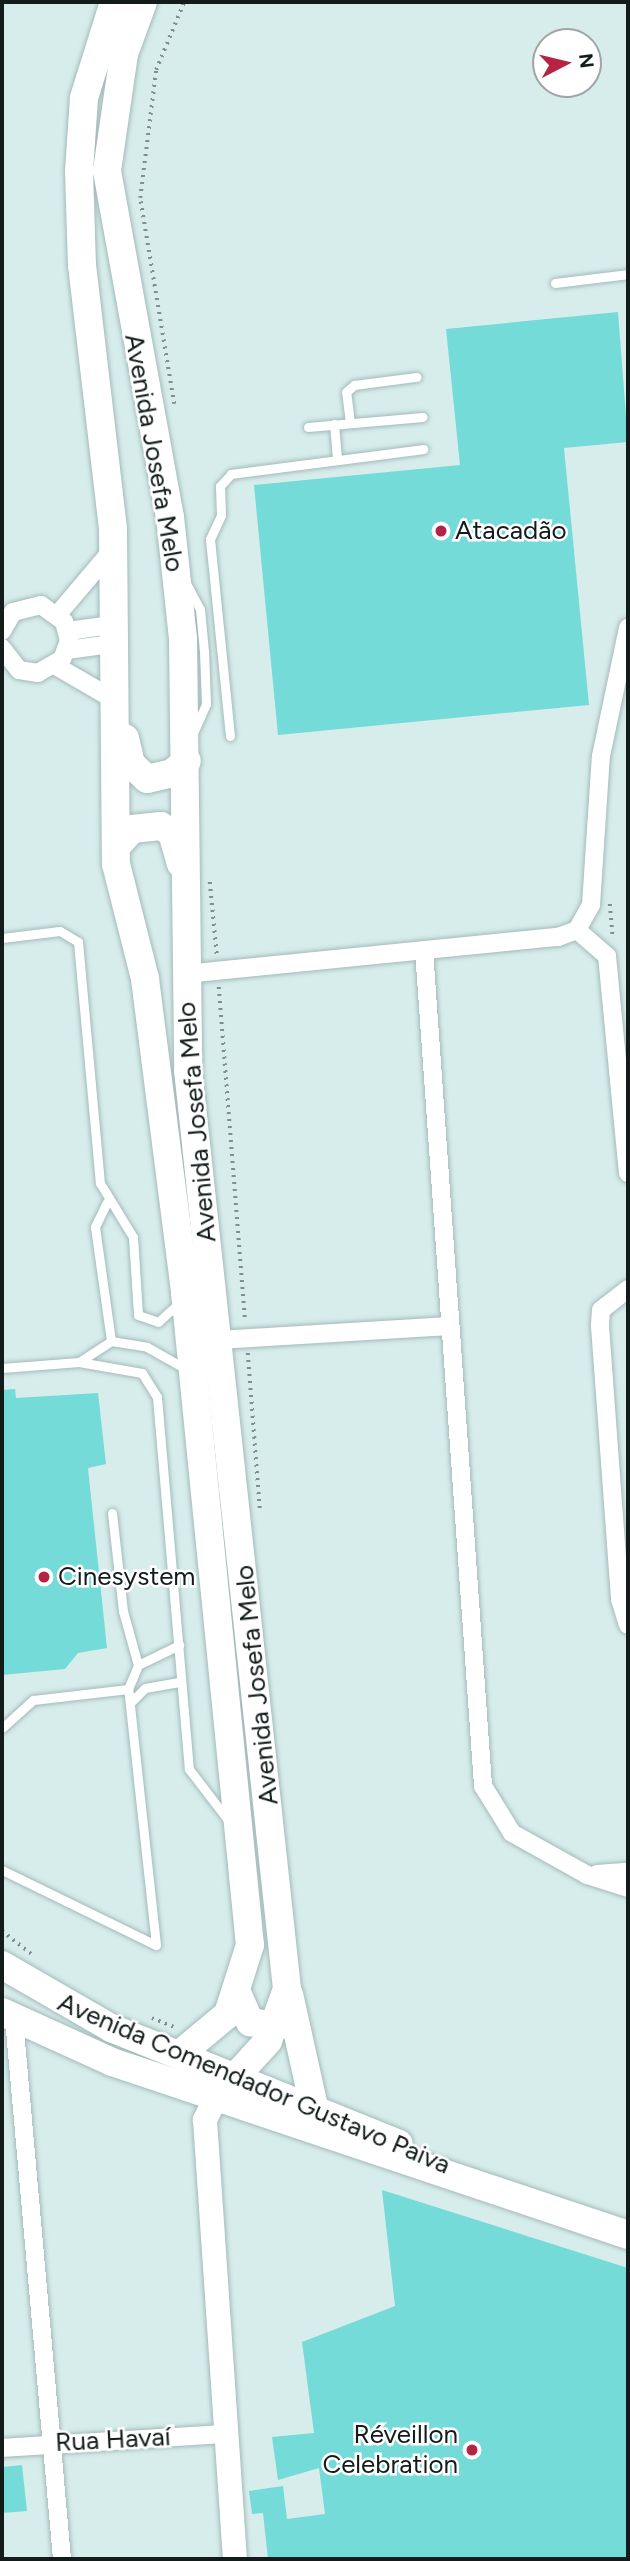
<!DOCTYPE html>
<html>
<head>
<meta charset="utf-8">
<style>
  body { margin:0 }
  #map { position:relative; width:630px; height:2561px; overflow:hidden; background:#d6edec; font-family:Figtree,sans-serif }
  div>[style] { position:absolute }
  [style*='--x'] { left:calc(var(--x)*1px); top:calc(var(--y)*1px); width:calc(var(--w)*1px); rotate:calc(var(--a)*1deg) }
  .building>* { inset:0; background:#74dbd8 }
  .path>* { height:3.5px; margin-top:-1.75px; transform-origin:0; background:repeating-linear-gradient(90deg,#7f8f8f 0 2px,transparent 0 7px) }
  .roads { filter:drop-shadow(0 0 2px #a4bab9) drop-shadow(0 0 2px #a4bab9) }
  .lane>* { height:9px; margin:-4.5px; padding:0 4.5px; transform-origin:4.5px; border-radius:4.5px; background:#fff }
  .street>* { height:18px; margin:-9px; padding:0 9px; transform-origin:9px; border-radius:9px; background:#fff }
  .secondary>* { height:24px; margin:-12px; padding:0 12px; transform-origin:12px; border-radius:12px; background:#fff }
  .primary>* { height:28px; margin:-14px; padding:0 14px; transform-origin:14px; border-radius:14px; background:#fff }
  .dots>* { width:19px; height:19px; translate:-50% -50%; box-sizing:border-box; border:4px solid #fff; border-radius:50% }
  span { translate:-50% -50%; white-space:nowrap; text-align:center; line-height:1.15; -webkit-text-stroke:5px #fff; paint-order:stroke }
  .street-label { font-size:26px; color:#131b1b }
  .poi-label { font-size:26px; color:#131b1b }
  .left { translate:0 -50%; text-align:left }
  .right { translate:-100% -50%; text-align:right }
  .frame { position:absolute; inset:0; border:4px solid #131b1b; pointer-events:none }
  .north { position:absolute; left:532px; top:28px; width:70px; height:70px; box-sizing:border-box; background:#fff; border:2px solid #a1a4a4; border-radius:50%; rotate:83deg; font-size:19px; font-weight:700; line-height:28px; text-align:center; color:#131b1b }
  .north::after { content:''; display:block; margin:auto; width:24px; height:32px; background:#b62445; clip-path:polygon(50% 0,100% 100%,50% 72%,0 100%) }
</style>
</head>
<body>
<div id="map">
  <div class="building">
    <div style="clip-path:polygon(618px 312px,628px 442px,564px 448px,589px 705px,278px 735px,254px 485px,460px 465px,446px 329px)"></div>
    <div style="clip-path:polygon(15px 1389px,16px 1398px,98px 1393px,106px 1464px,88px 1468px,107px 1648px,78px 1653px,65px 1669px,2px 1675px,2px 1390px)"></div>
    <div style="clip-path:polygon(382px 2190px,628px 2268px,628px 2559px,268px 2559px,263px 2513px,252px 2514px,249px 2491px,283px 2486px,287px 2519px,325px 2514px,319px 2468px,278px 2480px,272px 2437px,314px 2433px,302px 2342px,395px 2306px)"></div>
    <div style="clip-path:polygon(22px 2465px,27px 2511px,2px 2513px,2px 2467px)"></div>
  </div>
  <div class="path">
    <div style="--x:174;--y:404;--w:209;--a:-99.4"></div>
    <div style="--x:140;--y:198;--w:129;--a:-82.9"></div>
    <div style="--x:156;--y:70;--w:74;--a:-67.6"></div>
    <div style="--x:210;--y:882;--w:73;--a:84.5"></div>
    <div style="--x:610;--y:904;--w:34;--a:85"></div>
    <div style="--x:219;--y:987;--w:335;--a:85.5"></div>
    <div style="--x:248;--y:1353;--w:157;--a:85.6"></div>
    <div style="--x:2;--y:1931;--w:37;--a:38"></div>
    <div style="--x:152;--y:2018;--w:27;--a:22"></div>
  </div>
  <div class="roads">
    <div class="lane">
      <div style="--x:555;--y:283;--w:74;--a:-7"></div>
      <div style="--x:350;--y:423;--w:31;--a:-97"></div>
      <div style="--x:346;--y:392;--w:11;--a:-41"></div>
      <div style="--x:354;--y:385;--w:63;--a:-7.4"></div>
      <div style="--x:334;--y:424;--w:36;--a:85"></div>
      <div style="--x:308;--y:427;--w:115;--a:-5"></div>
      <div style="--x:186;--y:583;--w:30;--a:62"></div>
      <div style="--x:200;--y:609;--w:42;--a:84.6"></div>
      <div style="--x:204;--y:651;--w:53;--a:87.8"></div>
      <div style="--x:206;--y:704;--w:32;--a:114"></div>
      <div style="--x:230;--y:736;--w:198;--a:-95.8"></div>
      <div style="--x:210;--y:539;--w:26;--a:-65"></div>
      <div style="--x:221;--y:515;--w:29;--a:-92"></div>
      <div style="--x:220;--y:486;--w:16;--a:-47"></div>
      <div style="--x:231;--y:474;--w:194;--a:-7.4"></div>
      <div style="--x:2;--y:938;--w:58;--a:-6.9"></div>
      <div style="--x:60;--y:931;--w:21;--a:31"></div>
      <div style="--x:78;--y:942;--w:242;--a:84.8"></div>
      <div style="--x:100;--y:1183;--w:63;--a:58.6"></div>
      <div style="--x:133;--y:1237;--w:78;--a:86.3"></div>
      <div style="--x:138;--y:1315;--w:21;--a:19"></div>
      <div style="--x:158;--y:1322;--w:28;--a:-42"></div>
      <div style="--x:107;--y:1202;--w:28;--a:116"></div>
      <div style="--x:95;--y:1227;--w:115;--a:82"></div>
      <div style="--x:79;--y:1362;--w:64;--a:9.9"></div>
      <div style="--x:142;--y:1373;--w:28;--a:58"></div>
      <div style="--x:157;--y:1397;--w:373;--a:85.1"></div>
      <div style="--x:189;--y:1769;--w:69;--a:52.6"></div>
      <div style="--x:2;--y:1368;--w:77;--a:-4.5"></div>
      <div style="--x:79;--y:1362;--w:38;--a:-33"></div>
      <div style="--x:111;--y:1341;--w:36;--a:9"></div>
      <div style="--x:147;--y:1347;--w:45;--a:29.4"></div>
      <div style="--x:112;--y:1513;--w:99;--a:83.6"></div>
      <div style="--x:123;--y:1611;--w:56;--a:74.5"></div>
      <div style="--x:130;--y:1703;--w:21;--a:-45"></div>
      <div style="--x:145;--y:1688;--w:36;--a:-10"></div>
      <div style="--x:2;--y:1728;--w:42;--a:-42.1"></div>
      <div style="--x:33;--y:1700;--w:96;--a:-6.6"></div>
      <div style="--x:2;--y:1870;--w:171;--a:26"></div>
      <div style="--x:156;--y:1945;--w:258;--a:-96.2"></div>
      <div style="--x:128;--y:1689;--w:26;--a:-67"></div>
      <div style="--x:138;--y:1665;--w:46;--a:-26"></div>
    </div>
    <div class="street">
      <div style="--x:58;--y:614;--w:87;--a:-49.7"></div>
      <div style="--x:2;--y:631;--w:22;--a:-60"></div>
      <div style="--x:13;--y:612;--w:29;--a:-14"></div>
      <div style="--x:41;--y:605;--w:29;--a:36"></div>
      <div style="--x:64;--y:622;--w:20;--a:75"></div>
      <div style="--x:69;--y:641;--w:19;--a:111"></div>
      <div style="--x:62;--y:659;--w:28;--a:150"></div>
      <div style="--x:38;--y:673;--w:19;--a:-171"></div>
      <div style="--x:19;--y:670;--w:28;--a:-128"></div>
      <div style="--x:68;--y:631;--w:50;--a:-8"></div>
      <div style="--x:67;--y:650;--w:51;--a:-7.8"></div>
      <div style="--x:56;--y:666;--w:72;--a:30.1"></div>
      <div style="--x:577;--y:930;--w:40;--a:41"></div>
      <div style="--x:607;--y:956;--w:218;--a:84.5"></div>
      <div style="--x:424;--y:950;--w:838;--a:85.96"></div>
      <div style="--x:483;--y:1786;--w:55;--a:58.3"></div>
      <div style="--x:512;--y:1833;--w:86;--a:29.2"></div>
      <div style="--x:587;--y:1875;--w:43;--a:17.6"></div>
      <div style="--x:185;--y:974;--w:375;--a:-5.7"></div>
      <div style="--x:558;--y:937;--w:20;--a:-20"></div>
      <div style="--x:577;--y:930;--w:29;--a:-61"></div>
      <div style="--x:591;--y:905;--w:149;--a:-86.2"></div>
      <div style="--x:601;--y:756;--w:131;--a:-78.1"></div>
      <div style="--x:628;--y:1289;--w:34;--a:142"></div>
      <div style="--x:601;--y:1310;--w:16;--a:94"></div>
      <div style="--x:600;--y:1326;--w:274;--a:85.8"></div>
      <div style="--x:620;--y:1599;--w:27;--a:73"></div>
      <div style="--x:219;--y:1340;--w:230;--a:-3.5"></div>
      <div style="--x:597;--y:1874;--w:31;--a:-4"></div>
      <div style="--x:14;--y:2019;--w:542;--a:84.92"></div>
      <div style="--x:2;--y:2448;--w:221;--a:-3.6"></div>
    </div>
    <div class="secondary">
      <div style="--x:216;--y:2098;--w:25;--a:117"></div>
      <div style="--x:205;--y:2120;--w:440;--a:86.1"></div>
    </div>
    <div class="primary">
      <div style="--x:114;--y:2;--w:101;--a:107.4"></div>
      <div style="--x:84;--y:98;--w:73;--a:93.9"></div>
      <div style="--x:79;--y:171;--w:94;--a:88.2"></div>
      <div style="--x:82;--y:265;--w:266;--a:83.3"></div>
      <div style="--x:113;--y:529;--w:335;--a:89.5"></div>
      <div style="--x:116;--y:864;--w:119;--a:75.8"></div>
      <div style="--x:145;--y:979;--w:316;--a:82.7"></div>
      <div style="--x:185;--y:1292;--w:656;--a:84.32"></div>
      <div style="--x:250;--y:1945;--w:72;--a:107.7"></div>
      <div style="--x:228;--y:2014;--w:62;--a:140.2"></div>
      <div style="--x:143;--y:2;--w:55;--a:110.1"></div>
      <div style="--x:124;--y:54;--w:118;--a:98.3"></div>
      <div style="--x:107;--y:171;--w:352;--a:79.7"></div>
      <div style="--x:170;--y:517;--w:123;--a:83.9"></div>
      <div style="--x:183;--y:639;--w:431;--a:89.3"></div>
      <div style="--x:188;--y:1070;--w:924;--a:83.85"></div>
      <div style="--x:287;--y:1989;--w:55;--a:110.1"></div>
      <div style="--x:268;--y:2041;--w:77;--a:132.4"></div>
      <div style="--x:125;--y:738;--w:27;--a:77"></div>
      <div style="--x:131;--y:764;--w:22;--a:43"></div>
      <div style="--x:147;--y:779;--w:26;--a:-13"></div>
      <div style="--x:172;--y:773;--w:19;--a:-39"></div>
      <div style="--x:116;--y:847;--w:24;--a:-48"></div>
      <div style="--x:132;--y:829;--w:29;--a:-6"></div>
      <div style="--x:161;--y:826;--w:13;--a:32"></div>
      <div style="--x:172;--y:833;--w:32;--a:74"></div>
      <div style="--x:2;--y:1965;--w:126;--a:30"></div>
      <div style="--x:111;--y:2028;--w:310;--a:21.9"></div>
      <div style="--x:289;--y:1994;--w:116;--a:77.5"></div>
      <div style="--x:238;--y:1995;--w:30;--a:66"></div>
      <div style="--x:250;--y:2022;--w:28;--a:8"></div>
      <div style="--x:2;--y:2012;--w:121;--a:24.4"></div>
      <div style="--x:112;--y:2062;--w:544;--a:18.53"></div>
    </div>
  </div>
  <div class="dots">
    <div style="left:441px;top:531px;background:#b62445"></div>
    <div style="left:44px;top:1577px;background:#b62445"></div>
    <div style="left:472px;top:2450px;background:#b62445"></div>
  </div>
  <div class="street-label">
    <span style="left:154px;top:453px;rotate:80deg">Avenida Josefa Melo</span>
    <span style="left:197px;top:1122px;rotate:-95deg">Avenida Josefa Melo</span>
    <span style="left:257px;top:1685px;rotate:-96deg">Avenida Josefa Melo</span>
    <span style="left:254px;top:2084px;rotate:23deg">Avenida Comendador Gustavo Paiva</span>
    <span style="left:113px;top:2440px;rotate:-3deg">Rua Havaí</span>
  </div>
  <div class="poi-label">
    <span class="left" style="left:455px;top:531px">Atacadão</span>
    <span class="left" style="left:58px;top:1577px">Cinesystem</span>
    <span class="right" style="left:458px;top:2450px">Réveillon<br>Celebration</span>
  </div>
  <div class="frame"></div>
  <div class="north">N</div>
</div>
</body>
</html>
